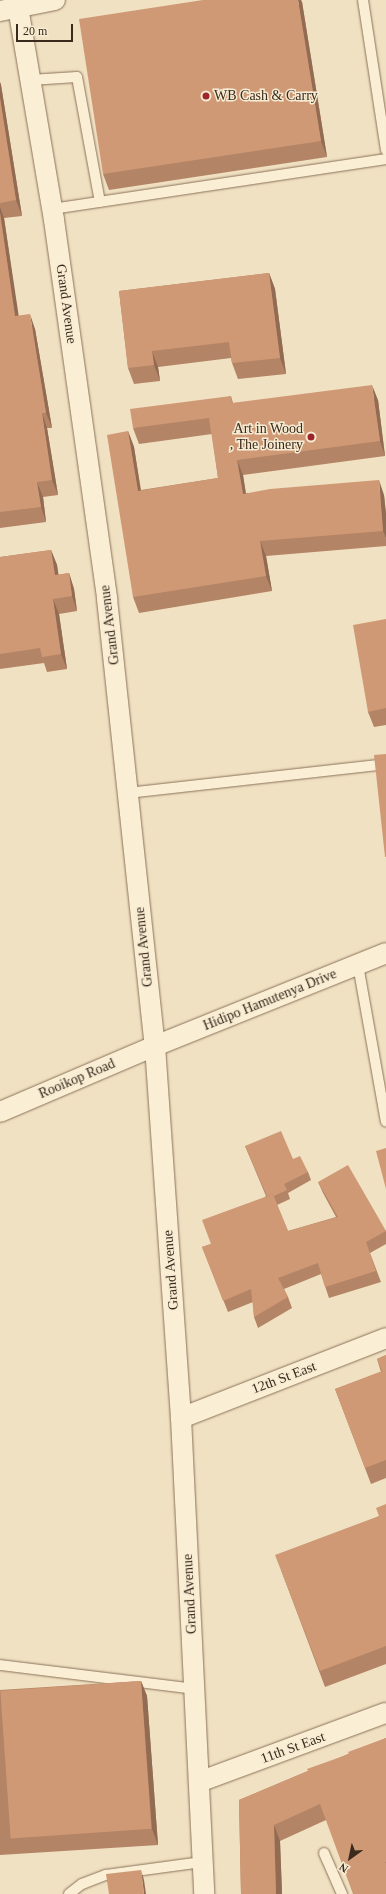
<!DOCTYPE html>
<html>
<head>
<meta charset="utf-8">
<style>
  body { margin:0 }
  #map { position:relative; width:386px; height:1894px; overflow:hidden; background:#f0e1c2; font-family:"Times New Roman",serif }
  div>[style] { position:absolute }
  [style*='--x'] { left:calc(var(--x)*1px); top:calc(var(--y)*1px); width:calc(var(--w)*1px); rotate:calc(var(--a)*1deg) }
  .roads { filter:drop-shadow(0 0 1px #8b7258) drop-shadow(0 0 1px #8b7258) }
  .service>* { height:10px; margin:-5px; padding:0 5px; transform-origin:5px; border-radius:5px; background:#faeed5 }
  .minor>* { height:20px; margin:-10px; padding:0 10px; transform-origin:10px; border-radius:10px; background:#faeed5 }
  .wall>* { inset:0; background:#b38465 }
  .shaded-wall>* { inset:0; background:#926b53 }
  .building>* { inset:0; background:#d09976; transform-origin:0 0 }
  .dots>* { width:11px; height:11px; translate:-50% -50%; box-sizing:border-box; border:2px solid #f7ebd2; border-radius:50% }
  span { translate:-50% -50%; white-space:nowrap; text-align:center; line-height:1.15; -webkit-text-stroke:3px #f7ebd2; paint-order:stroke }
  .poi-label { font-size:14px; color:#3a2a1d }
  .left { translate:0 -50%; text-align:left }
  .right { translate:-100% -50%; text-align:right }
  .street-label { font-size:14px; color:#3a2a1d }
  .north { position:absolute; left:330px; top:1838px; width:40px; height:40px; -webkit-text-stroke:3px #f7ebd2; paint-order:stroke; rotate:213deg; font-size:11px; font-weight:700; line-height:16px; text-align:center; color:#3a2a1d }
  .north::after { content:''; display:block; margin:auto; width:14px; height:18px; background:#3a2a1d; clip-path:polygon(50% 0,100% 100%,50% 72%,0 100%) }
  .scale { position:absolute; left:16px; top:24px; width:57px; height:18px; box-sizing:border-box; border:2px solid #3a2a1d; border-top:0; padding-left:5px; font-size:12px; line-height:14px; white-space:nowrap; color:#3a2a1d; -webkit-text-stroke:3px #f7ebd2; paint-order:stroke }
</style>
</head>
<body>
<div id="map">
  <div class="roads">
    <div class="service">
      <div style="--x:363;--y:0;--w:152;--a:81.3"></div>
      <div style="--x:30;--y:80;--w:47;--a:-3.7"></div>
      <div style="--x:77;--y:77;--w:127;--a:79.6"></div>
      <div style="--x:52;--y:209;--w:338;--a:-8.5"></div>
      <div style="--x:128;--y:793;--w:260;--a:-6.4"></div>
      <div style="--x:358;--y:965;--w:159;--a:79.9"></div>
      <div style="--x:0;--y:1665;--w:196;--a:7"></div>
      <div style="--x:324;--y:1853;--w:45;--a:66.3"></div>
      <div style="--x:69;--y:1894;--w:16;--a:-38"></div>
      <div style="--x:82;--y:1884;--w:26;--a:-21"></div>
      <div style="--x:106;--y:1875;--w:97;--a:-7.7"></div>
    </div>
    <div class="minor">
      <div style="--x:18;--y:7;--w:216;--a:80.4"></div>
      <div style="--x:54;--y:220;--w:383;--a:82"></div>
      <div style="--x:107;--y:599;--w:450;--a:83.9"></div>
      <div style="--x:155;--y:1046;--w:373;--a:86"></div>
      <div style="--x:181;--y:1418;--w:477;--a:87.2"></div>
      <div style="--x:0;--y:11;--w:56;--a:-11.3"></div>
      <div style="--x:0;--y:1112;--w:168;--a:-23.1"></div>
      <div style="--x:155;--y:1046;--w:249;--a:-21.9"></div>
      <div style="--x:181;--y:1418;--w:220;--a:-21.3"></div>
      <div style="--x:199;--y:1782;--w:199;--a:-20.3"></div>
    </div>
  </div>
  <div class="wall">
    <div style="clip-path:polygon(302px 2px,327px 157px,109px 190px,103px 174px)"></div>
    <div style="clip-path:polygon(0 82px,1px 85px,22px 216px,4px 218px,18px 316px,35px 329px,52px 428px,47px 428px,58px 495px,43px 497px,46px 522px,0 528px)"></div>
    <div style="clip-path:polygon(269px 273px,275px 289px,286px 374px,238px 379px,232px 363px,231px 358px,158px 367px,160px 381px,134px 384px,128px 368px,119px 291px)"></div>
    <div style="clip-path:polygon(231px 396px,233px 403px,378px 400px,385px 456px,243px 475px,246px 493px,384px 495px,386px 514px,386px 546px,266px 556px,272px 591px,139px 613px,133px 597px,128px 431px,134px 447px,141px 490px,218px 478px,212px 434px,139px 444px,133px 428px)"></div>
    <div style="clip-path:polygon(51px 550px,57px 565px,58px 575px,69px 573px,74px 589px,77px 611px,59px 614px,67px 669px,47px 672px,44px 663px,0 669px,0 557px)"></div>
    <div style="clip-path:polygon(386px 619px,386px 725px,374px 727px,368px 712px)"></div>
    <div style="clip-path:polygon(245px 1146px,293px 1159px,308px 1172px,311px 1180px,288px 1193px,290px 1199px,277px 1205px,288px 1231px,336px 1217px,323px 1193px,318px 1182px,386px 1231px,386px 1244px,370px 1253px,381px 1282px,329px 1298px,321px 1274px,284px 1289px,288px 1297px,292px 1308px,258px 1328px,254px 1317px,253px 1302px,228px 1312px,202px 1247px,211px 1244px,266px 1196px)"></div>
    <div style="clip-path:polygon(386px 1355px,386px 1478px,371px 1484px,335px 1389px,381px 1372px,377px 1359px)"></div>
    <div style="clip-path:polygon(386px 1504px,386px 1664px,325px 1687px,281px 1570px,379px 1516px)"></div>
    <div style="clip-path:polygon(141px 1681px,147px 1696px,158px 1845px,0 1855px,0 1690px)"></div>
    <div style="clip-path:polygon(386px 1738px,386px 1894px,326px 1820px,280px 1841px,282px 1894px,241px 1894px,239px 1800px)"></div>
  </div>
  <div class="shaded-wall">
    <div style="clip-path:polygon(298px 0,301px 0,302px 2px,327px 157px,321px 141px)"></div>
    <div style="clip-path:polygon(0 82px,1px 85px,22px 216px,16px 200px,0 98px)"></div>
    <div style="clip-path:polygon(0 207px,4px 218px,21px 331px,15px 316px,0 213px)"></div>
    <div style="clip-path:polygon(269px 273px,275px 289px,286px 374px,280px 358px)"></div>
    <div style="clip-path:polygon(30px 314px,35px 329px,52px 428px,46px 413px)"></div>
    <div style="clip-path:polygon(152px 351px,158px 367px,160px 381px,154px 365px)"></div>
    <div style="clip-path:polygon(372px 385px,378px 400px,385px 456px,380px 441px)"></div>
    <div style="clip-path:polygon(42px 413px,47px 428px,58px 495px,52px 480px)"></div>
    <div style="clip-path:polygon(128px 431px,134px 447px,143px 506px,138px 491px)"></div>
    <div style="clip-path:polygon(237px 460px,243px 475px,248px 509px,243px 494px)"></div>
    <div style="clip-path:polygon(379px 480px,384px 495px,386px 514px,386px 538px,383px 531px)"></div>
    <div style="clip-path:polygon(37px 482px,43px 497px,46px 522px,41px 507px)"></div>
    <div style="clip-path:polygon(260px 541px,266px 556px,272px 591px,266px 576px)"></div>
    <div style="clip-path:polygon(51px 550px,57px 565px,61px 590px,55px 575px)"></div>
    <div style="clip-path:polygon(69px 573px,74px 589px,77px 611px,72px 596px)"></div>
    <div style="clip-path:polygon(53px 599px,59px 614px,67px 669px,61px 654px)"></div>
    <div style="clip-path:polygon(141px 1681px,147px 1696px,158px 1845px,152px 1829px)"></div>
    <div style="clip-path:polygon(274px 1825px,280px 1841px,282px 1894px,276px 1894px)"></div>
    <div style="clip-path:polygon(141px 1870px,144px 1880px,146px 1894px,144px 1894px)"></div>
  </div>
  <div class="building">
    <div style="clip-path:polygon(203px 0,298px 0,321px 141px,103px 174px,79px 19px)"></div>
    <div style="clip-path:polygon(0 98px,16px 200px,0 203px)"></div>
    <div style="clip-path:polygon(0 213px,15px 316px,30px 314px,46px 413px,42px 413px,52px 480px,37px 482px,41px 507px,0 512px)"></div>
    <div style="clip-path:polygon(269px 273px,280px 358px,232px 363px,229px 342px,152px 351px,154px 365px,128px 368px,119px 291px)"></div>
    <div style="clip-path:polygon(372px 385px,380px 441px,237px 460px,243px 494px,270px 489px,379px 480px,383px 531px,260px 541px,266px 576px,133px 597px,107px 435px,128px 431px,138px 491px,218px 478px,209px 418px,133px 428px,130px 409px,231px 396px,232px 403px)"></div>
    <div style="clip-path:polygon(51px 550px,55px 575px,69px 573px,72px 596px,53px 599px,61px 654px,42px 657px,40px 648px,0 654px,0 557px)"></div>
    <div style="clip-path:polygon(386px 619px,386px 708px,368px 712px,353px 625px)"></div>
    <div style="clip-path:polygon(386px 754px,386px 857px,385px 857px,374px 755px)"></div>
    <div style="clip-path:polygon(281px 1131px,293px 1159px,300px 1156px,308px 1172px,284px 1184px,287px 1190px,274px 1196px,273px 1194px,267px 1196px,245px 1146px)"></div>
    <div style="clip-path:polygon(386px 1148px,386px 1189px,376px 1151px)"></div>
    <div style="clip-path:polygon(348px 1165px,386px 1231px,366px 1242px,376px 1271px,325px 1287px,318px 1263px,278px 1278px,288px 1297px,254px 1317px,251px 1289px,223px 1301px,202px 1247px,211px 1244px,202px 1220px,273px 1194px,288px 1231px,338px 1217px,318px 1182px)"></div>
    <div style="clip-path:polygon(386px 1355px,386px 1460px,365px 1468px,335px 1389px,382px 1371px,377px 1359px)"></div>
    <div style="clip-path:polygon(386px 1504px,386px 1646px,320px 1671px,275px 1555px,379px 1516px,376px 1508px)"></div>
    <div style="left:141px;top:1681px;width:148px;height:141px;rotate:86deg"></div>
    <div style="clip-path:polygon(386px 1738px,386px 1862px,385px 1862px,386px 1864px,386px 1894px,353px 1894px,320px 1804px,274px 1825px,276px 1894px,241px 1894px,239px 1800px,308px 1771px,307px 1769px,349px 1754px,348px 1752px)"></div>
    <div style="clip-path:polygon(141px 1870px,144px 1894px,109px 1894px,106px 1874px)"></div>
  </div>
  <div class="dots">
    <div style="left:206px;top:96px;background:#9c2629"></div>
    <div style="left:311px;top:437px;background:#9c2629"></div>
  </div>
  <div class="poi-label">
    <span class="left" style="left:214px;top:96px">WB Cash &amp; Carry</span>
    <span class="right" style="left:303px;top:437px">Art in Wood<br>, The Joinery</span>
  </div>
  <div class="street-label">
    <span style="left:66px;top:304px;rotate:82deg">Grand Avenue</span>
    <span style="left:110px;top:625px;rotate:-97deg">Grand Avenue</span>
    <span style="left:144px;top:947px;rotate:-96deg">Grand Avenue</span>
    <span style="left:270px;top:1000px;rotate:-22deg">Hidipo Hamutenya Drive</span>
    <span style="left:77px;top:1079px;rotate:-23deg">Rooikop Road</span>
    <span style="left:171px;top:1270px;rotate:-94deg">Grand Avenue</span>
    <span style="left:284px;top:1378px;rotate:-21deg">12th St East</span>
    <span style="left:190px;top:1594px;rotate:-93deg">Grand Avenue</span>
    <span style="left:293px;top:1748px;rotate:-20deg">11th St East</span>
  </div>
  <div class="north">N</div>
  <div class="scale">20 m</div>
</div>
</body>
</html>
